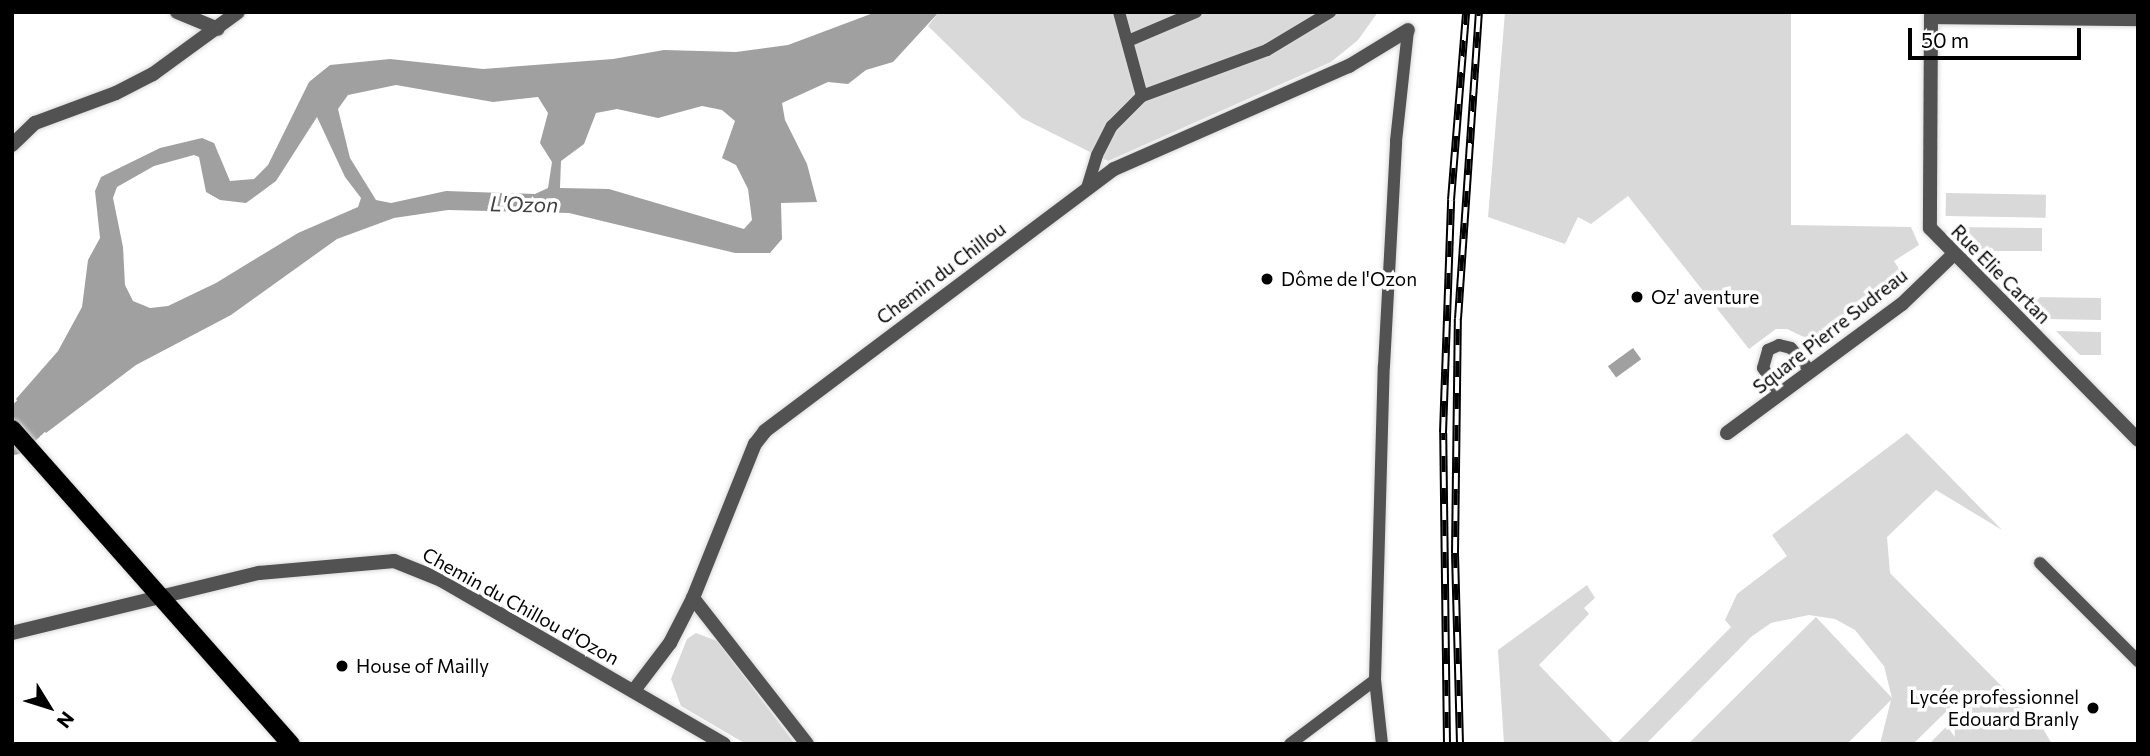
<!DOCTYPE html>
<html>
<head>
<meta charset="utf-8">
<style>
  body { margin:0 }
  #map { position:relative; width:2150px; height:756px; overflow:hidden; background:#fff; font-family:Commissioner,sans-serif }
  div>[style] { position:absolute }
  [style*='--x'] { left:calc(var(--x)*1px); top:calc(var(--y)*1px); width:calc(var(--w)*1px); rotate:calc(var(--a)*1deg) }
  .green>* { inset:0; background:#d9d9d9; transform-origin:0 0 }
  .water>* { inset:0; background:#a0a0a0; transform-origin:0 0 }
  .river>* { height:42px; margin:-21px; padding:0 21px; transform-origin:21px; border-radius:21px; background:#a0a0a0 }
  .roads { filter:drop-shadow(0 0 2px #dbdbdb) drop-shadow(0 0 2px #dbdbdb) }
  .service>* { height:12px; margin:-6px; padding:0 6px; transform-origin:6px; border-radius:6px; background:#525252 }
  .minor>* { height:14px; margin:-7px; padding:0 7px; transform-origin:7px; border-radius:7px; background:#525252 }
  .primary>* { height:18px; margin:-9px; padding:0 9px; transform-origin:9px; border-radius:9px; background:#000 }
  .rail>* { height:8px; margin-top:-4px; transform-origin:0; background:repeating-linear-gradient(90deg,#fff 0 16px,#000 0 32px); box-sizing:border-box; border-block:2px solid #000 }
  .dots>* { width:19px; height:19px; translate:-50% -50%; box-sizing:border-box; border:4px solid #fff; border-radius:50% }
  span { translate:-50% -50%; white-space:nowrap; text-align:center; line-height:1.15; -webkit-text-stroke:7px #fff; paint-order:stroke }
  .street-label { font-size:19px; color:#000 }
  .poi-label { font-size:19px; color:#000 }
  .left { translate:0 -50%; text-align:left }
  .right { translate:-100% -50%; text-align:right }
  .water-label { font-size:21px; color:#414141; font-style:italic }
  .frame { position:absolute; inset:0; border:14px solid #000; pointer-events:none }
  .north { position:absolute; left:14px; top:672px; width:70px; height:70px; -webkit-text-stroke:5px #fff; paint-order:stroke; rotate:128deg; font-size:19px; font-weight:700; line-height:28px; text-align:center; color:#000 }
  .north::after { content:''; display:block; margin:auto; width:24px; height:32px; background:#000; clip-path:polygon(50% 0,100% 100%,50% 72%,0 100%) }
  .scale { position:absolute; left:1908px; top:28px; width:173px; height:32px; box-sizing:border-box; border:4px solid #000; border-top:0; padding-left:9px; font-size:21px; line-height:24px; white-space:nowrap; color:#000; -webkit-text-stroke:5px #fff; paint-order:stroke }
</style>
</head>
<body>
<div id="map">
  <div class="green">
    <div style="clip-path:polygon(939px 12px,1378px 12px,1358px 40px,1331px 62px,1108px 161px,1022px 118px,928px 26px)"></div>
    <div style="clip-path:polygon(1505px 12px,1791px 12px,1791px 225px,1911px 227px,1919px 245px,1894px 261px,1903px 275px,1822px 337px,1808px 339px,1787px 329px,1776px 329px,1749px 349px,1628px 196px,1591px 224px,1578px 217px,1565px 244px,1488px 217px)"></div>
    <div style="left:1946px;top:193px;width:100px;height:23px;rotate:1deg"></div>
    <div style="clip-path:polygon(1954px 227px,2042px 228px,2042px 251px,1978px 251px)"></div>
    <div style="clip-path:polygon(2023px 297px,2101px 298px,2101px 320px,2045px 319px)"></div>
    <div style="clip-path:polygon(2056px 331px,2101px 332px,2101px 355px,2080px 355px)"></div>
    <div style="clip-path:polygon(1907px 433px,2002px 530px,1936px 490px,1887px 537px,1890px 573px,2042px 727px,2052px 744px,1929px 744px,1970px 703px,1963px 695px,1913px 744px,1880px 744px,1891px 700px,1847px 744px,1688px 744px,1816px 617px,1892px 698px,1884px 666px,1855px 630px,1835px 619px,1809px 615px,1771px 623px,1751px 637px,1646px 744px,1616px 744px,1731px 627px,1725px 620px,1737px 594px,1787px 556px,1772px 535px)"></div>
    <div style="clip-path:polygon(1587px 585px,1595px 598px,1584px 608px,1589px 614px,1539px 665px,1615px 744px,1504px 744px,1498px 650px)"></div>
    <div style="clip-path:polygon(696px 633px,717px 641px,795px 744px,746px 744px,681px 706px,671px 679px,687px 639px)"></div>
  </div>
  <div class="water">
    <div style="clip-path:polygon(evenodd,876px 12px,939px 12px,893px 62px,866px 70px,848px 84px,828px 82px,782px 103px,785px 120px,807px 164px,817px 202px,781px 203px,782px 239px,770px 253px,735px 253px,569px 213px,448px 210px,394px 218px,337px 239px,231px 315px,136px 365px,46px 433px,16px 399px,58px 351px,82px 307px,88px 260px,100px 238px,95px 191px,101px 177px,160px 148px,202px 138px,214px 143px,230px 181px,254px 179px,268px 165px,309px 82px,330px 65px,390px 59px,483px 69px,613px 59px,664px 50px,736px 52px,788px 45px,876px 12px,396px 85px,493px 102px,538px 97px,548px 113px,540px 143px,552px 162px,548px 188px,535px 194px,446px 191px,391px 203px,376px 200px,350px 158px,338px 109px,348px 95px,396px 85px,876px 12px,702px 106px,722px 110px,735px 121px,722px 158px,736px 165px,748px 189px,752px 220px,744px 229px,609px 189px,560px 188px,561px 161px,584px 144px,596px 113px,617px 109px,658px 118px,702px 106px,876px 12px,317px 117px,345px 177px,361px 198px,358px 207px,298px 233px,216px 283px,168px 306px,150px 308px,133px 301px,125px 285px,123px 247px,113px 198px,117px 187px,154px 166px,194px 155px,199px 157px,206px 192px,220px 200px,246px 203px,276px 181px,317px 117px)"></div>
    <div style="left:1633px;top:348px;width:14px;height:31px;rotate:54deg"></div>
  </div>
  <div class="river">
    <div style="--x:12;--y:434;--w:83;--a:-43.1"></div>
  </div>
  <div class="roads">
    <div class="service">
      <div style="--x:1128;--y:41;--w:74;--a:-23.1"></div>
      <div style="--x:1142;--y:96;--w:133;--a:-20.2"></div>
      <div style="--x:1267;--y:50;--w:74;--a:-31.1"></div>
      <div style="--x:1087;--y:188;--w:34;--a:-73"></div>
      <div style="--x:1097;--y:155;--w:33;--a:-63"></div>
      <div style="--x:1112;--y:126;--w:42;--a:-45"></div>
      <div style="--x:1142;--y:96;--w:87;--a:-105.3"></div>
      <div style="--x:1780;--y:394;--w:31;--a:-123"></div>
      <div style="--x:1763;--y:368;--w:19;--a:-74"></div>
      <div style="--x:1768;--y:350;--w:12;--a:-24"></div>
      <div style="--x:1779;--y:345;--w:12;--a:14"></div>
      <div style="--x:1791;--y:348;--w:31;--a:50"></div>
      <div style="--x:2040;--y:563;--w:139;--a:45"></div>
      <div style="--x:1290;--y:744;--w:106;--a:-37"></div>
      <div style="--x:1382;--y:744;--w:64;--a:-96.2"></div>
      <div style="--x:1375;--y:680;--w:314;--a:-88.4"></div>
      <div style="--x:1384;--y:366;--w:225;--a:-86.9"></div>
      <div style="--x:1396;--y:141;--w:112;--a:-83.8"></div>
    </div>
    <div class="minor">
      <div style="--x:177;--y:12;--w:44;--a:22.5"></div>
      <div style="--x:1931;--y:12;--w:216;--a:90.3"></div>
      <div style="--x:1930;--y:228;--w:297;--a:45.5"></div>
      <div style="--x:1931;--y:17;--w:207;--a:0.6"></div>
      <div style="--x:12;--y:145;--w:32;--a:-44"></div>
      <div style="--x:35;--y:123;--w:86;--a:-20.3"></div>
      <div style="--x:116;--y:93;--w:42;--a:-27.2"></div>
      <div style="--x:153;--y:74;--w:105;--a:-36.1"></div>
      <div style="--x:1727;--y:433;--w:217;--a:-36.4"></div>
      <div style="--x:1902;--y:304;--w:72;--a:-43.9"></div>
      <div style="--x:693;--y:598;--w:185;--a:52"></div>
      <div style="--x:12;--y:633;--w:254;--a:-13.7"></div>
      <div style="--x:259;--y:573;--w:136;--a:-5.1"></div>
      <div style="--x:394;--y:561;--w:51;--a:22"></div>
      <div style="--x:441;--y:580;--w:327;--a:30.1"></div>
      <div style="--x:635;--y:689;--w:58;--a:-52.7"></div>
      <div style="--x:670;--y:643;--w:51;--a:-62.9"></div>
      <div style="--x:693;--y:598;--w:166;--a:-68.1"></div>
      <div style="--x:755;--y:444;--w:16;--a:-52"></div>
      <div style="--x:765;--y:431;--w:436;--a:-36.9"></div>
      <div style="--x:1114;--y:169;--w:257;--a:-23.7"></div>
      <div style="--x:1349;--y:66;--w:69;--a:-31.4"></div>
    </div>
    <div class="primary">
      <div style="--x:12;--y:429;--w:421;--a:48.5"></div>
    </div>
  </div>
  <div class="rail">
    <div style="--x:1447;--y:744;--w:311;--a:-90.7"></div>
    <div style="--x:1443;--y:433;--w:233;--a:-88"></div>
    <div style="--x:1451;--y:200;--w:189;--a:-85.4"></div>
    <div style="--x:1460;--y:744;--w:191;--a:-91.5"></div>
    <div style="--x:1455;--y:553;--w:234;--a:-89.3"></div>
    <div style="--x:1458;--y:319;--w:308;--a:-86.1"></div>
  </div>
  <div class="dots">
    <div style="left:1267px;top:279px;background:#000"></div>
    <div style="left:1637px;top:297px;background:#000"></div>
    <div style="left:342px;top:666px;background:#000"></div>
    <div style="left:2093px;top:708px;background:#000"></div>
  </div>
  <div class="street-label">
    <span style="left:941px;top:273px;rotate:-37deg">Chemin du Chillou</span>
    <span style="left:2001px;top:274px;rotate:45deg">Rue Elie Cartan</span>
    <span style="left:1830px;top:331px;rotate:-38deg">Square Pierre Sudreau</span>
    <span style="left:521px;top:606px;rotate:29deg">Chemin du Chillou d'Ozon</span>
  </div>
  <div class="poi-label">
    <span class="left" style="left:1281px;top:279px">Dôme de l'Ozon</span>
    <span class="left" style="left:1651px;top:297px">Oz' aventure</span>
    <span class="left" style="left:356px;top:666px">House of Mailly</span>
    <span class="right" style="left:2079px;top:708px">Lycée professionnel<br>Edouard Branly</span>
  </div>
  <div class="water-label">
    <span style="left:524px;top:204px;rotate:1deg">L'Ozon</span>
  </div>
  <div class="frame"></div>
  <div class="north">N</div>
  <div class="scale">50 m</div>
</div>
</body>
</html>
